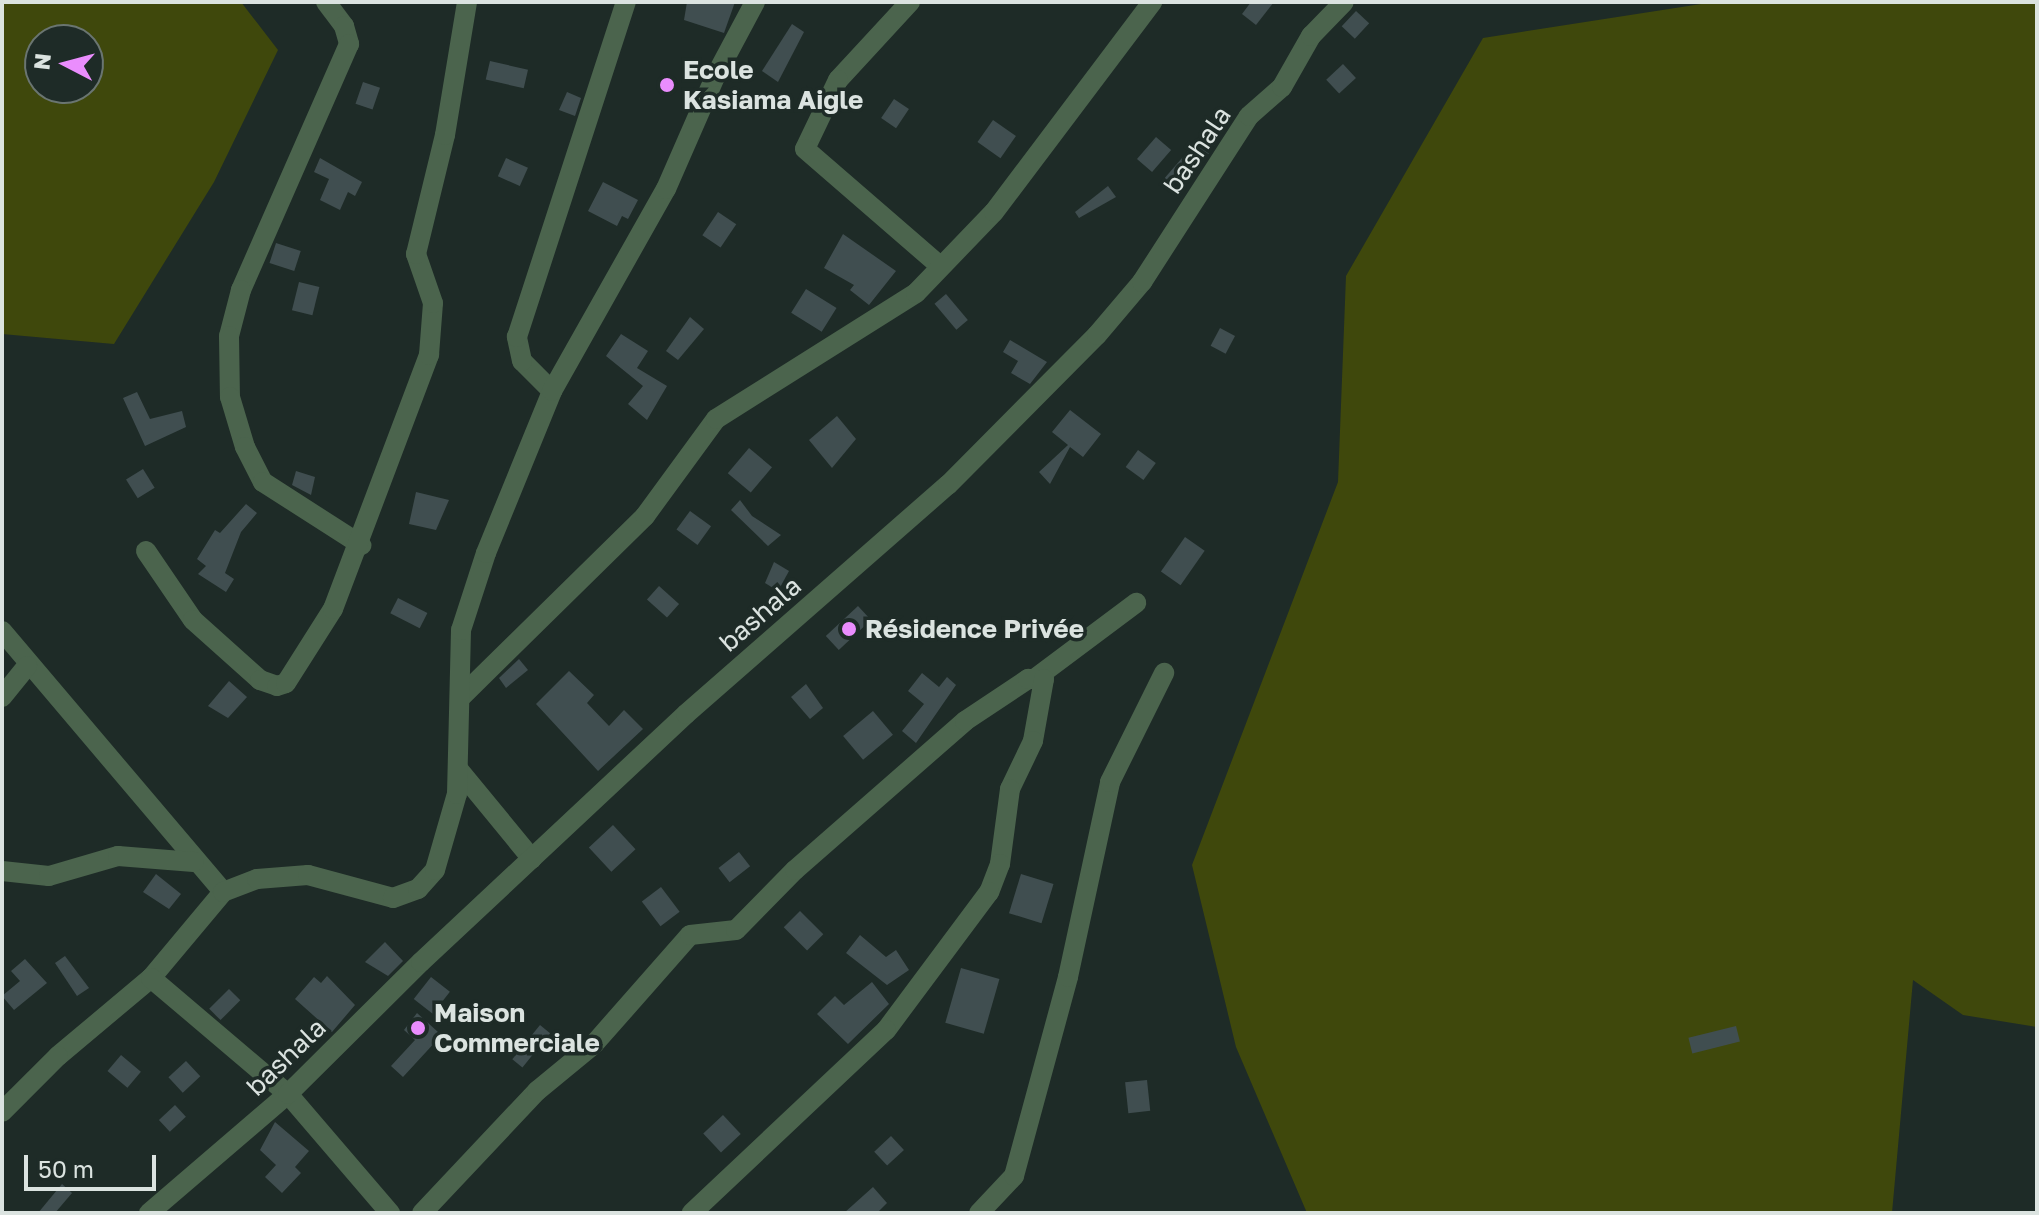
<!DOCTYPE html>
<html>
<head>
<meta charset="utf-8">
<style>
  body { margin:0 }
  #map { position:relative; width:2039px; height:1215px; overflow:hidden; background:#1e2b27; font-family:"Golos Text",sans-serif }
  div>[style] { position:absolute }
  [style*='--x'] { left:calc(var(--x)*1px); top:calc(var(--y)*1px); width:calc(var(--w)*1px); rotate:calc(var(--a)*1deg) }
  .green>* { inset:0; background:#3f480c }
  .building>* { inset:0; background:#404e50; transform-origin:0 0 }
  .minor>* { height:20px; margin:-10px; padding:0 10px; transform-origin:10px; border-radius:10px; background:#4b644d }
  .dots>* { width:22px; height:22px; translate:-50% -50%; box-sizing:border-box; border:4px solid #1e2b27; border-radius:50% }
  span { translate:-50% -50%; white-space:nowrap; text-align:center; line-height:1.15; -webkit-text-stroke:7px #1e2b27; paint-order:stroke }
  .poi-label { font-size:26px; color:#dbe3e0; font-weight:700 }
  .left { translate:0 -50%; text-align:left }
  .street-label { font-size:26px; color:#dbe3e0 }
  .frame { position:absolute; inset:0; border:4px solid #dbe3e0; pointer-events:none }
  .north { position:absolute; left:24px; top:24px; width:80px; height:80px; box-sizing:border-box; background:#1e2b27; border:2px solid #6a7571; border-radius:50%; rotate:276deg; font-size:22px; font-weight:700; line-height:32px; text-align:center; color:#dbe3e0 }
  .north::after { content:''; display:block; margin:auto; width:28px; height:36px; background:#ea8dfd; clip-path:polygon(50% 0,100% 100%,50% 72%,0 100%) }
  .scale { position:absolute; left:24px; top:1155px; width:132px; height:36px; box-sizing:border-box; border:4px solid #dbe3e0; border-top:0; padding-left:10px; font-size:24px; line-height:28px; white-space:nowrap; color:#dbe3e0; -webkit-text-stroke:6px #1e2b27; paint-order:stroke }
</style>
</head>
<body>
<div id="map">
  <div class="green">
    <div style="clip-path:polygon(evenodd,2px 2px,241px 2px,278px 50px,214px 182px,114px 344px,2px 334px,2px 2px,40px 40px,88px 40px,88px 88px,40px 88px,40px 40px)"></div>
    <div style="clip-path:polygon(1714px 2px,2037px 2px,2037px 1027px,1963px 1015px,1913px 980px,1892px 1213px,1307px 1213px,1236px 1047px,1192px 865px,1338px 482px,1346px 276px,1483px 38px)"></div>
  </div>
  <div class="building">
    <div style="clip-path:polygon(687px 2px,735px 2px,724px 33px,684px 20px)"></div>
    <div style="clip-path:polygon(1251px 2px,1274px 2px,1256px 25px,1242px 14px)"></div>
    <div style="left:1356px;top:11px;width:18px;height:21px;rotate:43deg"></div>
    <div style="clip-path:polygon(792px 24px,804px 32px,778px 82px,762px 71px)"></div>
    <div style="left:490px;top:61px;width:39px;height:19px;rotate:13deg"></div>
    <div style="left:1343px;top:64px;width:19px;height:23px;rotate:47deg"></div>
    <div style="left:363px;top:82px;width:18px;height:23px;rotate:19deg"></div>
    <div style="clip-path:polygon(567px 92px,581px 98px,575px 116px,559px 110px)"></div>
    <div style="left:894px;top:99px;width:18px;height:23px;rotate:34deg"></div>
    <div style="left:993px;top:120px;width:28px;height:27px;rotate:35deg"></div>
    <div style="clip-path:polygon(1208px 128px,1219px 138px,1205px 160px,1168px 185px,1163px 180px)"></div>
    <div style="left:1156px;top:137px;width:20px;height:29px;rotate:41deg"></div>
    <div style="clip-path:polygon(320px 158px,362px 182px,355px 196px,348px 192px,340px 210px,320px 200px,329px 179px,314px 172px)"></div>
    <div style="left:506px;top:158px;width:24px;height:20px;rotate:24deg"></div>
    <div style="clip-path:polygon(603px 182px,638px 200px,628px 219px,622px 216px,617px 226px,588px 211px)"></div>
    <div style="clip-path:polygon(1108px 186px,1116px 197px,1079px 218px,1075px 212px)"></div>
    <div style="left:718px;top:212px;width:22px;height:28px;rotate:34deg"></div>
    <div style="clip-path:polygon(843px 234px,896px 271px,869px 305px,850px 290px,854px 285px,824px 268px)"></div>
    <div style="left:276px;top:243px;width:26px;height:21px;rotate:18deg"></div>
    <div style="left:299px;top:282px;width:21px;height:29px;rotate:14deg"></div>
    <div style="left:806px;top:289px;width:36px;height:28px;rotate:32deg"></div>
    <div style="left:946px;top:294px;width:34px;height:15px;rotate:50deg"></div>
    <div style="clip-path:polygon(690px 317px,704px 329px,678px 360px,666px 351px)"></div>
    <div style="left:1220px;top:328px;width:17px;height:20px;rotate:28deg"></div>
    <div style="clip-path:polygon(621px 334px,648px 351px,637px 368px,667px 386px,647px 420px,628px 404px,643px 386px,606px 356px)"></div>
    <div style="clip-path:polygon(1010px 340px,1047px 362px,1030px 384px,1011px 373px,1018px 361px,1003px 352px)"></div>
    <div style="clip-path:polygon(137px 392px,150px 419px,182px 411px,186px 427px,145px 446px,123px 398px)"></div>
    <div style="clip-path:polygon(1070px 410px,1101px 434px,1083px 457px,1070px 447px,1050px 484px,1039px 472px,1068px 445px,1052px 432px)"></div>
    <div style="clip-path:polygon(837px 416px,856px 439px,832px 468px,809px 440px)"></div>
    <div style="left:749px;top:448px;width:30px;height:33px;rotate:40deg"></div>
    <div style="left:1138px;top:450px;width:22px;height:21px;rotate:36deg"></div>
    <div style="left:143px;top:469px;width:22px;height:20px;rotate:58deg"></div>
    <div style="clip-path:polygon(296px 471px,315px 477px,311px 495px,292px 485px)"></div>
    <div style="clip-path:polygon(416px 492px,449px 500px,436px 530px,409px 524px)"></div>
    <div style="clip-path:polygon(740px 500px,752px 516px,781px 535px,768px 546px,731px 510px)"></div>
    <div style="clip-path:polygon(246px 504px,257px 513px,241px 532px,225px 573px,234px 579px,226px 592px,198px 574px,206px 566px,197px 559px,215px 530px,220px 533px)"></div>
    <div style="left:690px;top:511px;width:26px;height:23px;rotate:36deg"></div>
    <div style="left:1185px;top:537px;width:24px;height:42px;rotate:35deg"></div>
    <div style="clip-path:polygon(774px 562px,789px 571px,778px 591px,765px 583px)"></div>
    <div style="left:659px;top:586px;width:27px;height:18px;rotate:42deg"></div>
    <div style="left:398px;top:598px;width:33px;height:17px;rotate:27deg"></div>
    <div style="left:858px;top:606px;width:19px;height:44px;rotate:47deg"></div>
    <div style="clip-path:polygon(519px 659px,528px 670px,506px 688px,499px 678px)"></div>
    <div style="clip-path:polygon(569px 671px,594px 695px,587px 703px,609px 726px,624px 710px,643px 729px,598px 771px,536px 704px)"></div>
    <div style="clip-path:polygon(922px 673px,939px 687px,947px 677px,956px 685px,916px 743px,902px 731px,924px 704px,908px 691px)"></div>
    <div style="clip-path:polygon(229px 681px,247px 697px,228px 718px,208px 706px)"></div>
    <div style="clip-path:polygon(806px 684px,823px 708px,810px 719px,791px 697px)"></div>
    <div style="left:873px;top:711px;width:31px;height:39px;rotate:50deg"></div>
    <div style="left:613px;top:825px;width:33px;height:33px;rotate:47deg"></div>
    <div style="left:739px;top:852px;width:18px;height:26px;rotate:52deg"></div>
    <div style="clip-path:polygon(156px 874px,181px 894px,169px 909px,143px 892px)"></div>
    <div style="left:1021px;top:874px;width:34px;height:41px;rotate:17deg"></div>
    <div style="left:661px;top:887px;width:31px;height:24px;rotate:53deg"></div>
    <div style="left:800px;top:911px;width:33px;height:23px;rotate:45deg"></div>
    <div style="clip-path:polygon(860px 935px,886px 957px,896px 950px,909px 970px,887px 985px,846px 953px)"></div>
    <div style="clip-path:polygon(385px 942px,403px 961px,388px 976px,365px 962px)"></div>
    <div style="clip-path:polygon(65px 956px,89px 988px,77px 996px,55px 963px)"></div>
    <div style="clip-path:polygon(25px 959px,47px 983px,14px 1010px,2px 996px,20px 981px,11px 971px)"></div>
    <div style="left:961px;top:968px;width:40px;height:57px;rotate:16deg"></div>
    <div style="clip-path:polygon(327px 976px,355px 1005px,332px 1032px,295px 999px,314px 977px,321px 983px)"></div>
    <div style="left:431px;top:977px;width:24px;height:28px;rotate:38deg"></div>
    <div style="clip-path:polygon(872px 982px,889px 1004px,848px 1044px,817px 1014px,835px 996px,844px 1005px)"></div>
    <div style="left:229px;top:989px;width:16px;height:28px;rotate:45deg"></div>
    <div style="clip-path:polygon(417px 1013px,438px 1032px,438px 1039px,403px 1077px,391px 1066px,415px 1040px,404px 1030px)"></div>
    <div style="left:540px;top:1025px;width:13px;height:44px;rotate:39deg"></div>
    <div style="left:1736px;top:1026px;width:16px;height:49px;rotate:76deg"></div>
    <div style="left:121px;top:1055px;width:26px;height:21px;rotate:40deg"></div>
    <div style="left:186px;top:1061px;width:21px;height:24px;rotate:47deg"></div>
    <div style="left:1147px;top:1080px;width:31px;height:22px;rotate:84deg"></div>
    <div style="left:175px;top:1105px;width:16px;height:22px;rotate:47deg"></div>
    <div style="left:723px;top:1115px;width:26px;height:27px;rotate:47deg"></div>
    <div style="clip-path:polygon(275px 1122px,309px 1151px,295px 1167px,301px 1173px,282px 1193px,265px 1177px,276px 1165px,260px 1150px)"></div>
    <div style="left:891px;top:1136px;width:19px;height:23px;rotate:47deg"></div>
    <div style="clip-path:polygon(62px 1184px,72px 1193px,55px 1213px,38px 1213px)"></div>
    <div style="clip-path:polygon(873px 1187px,887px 1203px,877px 1213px,844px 1213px)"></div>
  </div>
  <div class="minor">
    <div style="--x:326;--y:2;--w:30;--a:53"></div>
    <div style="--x:344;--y:26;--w:19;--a:74"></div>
    <div style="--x:349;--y:44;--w:269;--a:113.7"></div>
    <div style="--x:241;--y:290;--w:48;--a:104.6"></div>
    <div style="--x:229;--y:336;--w:61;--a:89.1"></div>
    <div style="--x:230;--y:397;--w:52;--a:73.3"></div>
    <div style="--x:245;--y:447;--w:39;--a:63"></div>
    <div style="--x:263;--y:482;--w:117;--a:32.7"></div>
    <div style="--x:910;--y:2;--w:106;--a:132.7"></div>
    <div style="--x:838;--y:80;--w:76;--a:115.6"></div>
    <div style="--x:805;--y:149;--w:179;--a:40.9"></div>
    <div style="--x:552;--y:391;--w:42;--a:-135"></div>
    <div style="--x:522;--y:361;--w:25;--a:-102"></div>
    <div style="--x:517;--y:337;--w:352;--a:-72"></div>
    <div style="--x:146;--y:551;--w:83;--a:55.7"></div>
    <div style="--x:193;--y:620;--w:90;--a:41.8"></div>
    <div style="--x:260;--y:680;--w:18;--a:19"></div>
    <div style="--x:277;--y:686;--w:9;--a:-18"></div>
    <div style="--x:286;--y:683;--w:88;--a:-57.6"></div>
    <div style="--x:333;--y:609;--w:272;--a:-69.3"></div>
    <div style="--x:429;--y:355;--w:52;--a:-85.6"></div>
    <div style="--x:433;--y:303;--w:52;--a:-109.1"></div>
    <div style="--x:416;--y:254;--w:122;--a:-76.3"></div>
    <div style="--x:445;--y:135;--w:135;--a:-80.6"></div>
    <div style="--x:2;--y:631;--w:342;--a:49.7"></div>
    <div style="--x:223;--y:892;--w:112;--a:129.9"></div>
    <div style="--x:151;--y:978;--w:121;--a:140"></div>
    <div style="--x:58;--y:1056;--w:79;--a:135"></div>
    <div style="--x:1037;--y:677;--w:124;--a:-36.8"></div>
    <div style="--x:2;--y:697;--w:40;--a:-51"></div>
    <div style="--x:461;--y:697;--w:258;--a:-44.5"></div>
    <div style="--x:645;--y:516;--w:120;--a:-53.8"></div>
    <div style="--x:716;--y:419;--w:236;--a:-32.2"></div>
    <div style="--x:916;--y:293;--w:112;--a:-46.1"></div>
    <div style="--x:994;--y:212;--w:263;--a:-53"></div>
    <div style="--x:459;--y:770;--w:115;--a:50.6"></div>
    <div style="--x:2;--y:871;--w:47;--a:6.1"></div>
    <div style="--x:49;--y:876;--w:72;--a:-16.2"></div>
    <div style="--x:118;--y:856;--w:76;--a:4.5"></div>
    <div style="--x:223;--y:892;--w:36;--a:-21"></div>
    <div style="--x:257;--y:879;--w:51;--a:-4.5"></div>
    <div style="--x:308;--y:875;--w:88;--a:15.1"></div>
    <div style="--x:393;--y:898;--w:27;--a:-20"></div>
    <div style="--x:418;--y:889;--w:25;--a:-48"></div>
    <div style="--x:435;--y:870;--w:79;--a:-73.9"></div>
    <div style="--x:457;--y:794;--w:164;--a:-88.6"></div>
    <div style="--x:461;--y:630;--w:81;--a:-72"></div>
    <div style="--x:486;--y:553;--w:175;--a:-67.8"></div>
    <div style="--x:552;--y:391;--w:232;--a:-60.6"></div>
    <div style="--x:666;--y:189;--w:122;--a:-66.4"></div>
    <div style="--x:715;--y:77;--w:85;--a:-61.9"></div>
    <div style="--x:151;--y:978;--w:180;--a:40.3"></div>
    <div style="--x:288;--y:1094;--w:157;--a:49.4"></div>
    <div style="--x:149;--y:1213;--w:183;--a:-40.6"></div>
    <div style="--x:288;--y:1094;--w:187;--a:-44.8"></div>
    <div style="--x:421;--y:962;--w:363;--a:-43.1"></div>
    <div style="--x:686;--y:714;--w:348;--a:-41.2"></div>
    <div style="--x:948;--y:485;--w:211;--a:-45.2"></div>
    <div style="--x:1097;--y:335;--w:70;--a:-49.7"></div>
    <div style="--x:1142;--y:282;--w:197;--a:-57.2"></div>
    <div style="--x:1249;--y:116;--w:44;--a:-41.3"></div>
    <div style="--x:1282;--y:87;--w:59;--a:-60.4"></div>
    <div style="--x:1311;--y:36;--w:47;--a:-45.9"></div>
    <div style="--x:422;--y:1213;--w:168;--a:-46.7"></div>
    <div style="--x:537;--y:1091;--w:74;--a:-39.5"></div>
    <div style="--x:594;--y:1044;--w:145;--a:-48.6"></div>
    <div style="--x:690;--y:935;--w:46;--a:-6.2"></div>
    <div style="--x:736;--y:930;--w:84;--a:-45.5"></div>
    <div style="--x:795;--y:870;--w:226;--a:-41.2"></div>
    <div style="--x:965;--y:721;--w:76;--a:-33.7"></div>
    <div style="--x:1028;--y:679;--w:16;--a:0"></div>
    <div style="--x:1044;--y:679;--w:63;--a:100.1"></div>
    <div style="--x:1033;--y:741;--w:53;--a:115.6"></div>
    <div style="--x:1010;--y:789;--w:76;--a:97.6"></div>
    <div style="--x:1000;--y:864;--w:30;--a:111"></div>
    <div style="--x:989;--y:892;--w:172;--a:126.7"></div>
    <div style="--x:886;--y:1030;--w:267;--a:136.7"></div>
    <div style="--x:979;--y:1213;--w:51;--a:-46.6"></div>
    <div style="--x:1014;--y:1176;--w:206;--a:-74.8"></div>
    <div style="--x:1068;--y:977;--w:199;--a:-77.8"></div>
    <div style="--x:1110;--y:782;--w:122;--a:-63.6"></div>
  </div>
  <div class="dots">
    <div style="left:667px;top:85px;background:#ea8dfd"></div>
    <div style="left:849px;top:629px;background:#ea8dfd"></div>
    <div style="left:418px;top:1028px;background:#ea8dfd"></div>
  </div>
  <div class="poi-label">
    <span class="left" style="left:683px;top:85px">Ecole<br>Kasiama Aigle</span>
    <span class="left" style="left:865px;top:629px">Résidence Privée</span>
    <span class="left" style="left:434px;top:1028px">Maison<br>Commerciale</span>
  </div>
  <div class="street-label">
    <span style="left:1197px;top:150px;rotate:-56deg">bashala</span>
    <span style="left:760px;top:614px;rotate:-41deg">bashala</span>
    <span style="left:286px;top:1057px;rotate:-44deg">bashala</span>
  </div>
  <div class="frame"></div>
  <div class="north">N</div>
  <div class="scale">50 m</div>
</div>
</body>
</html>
